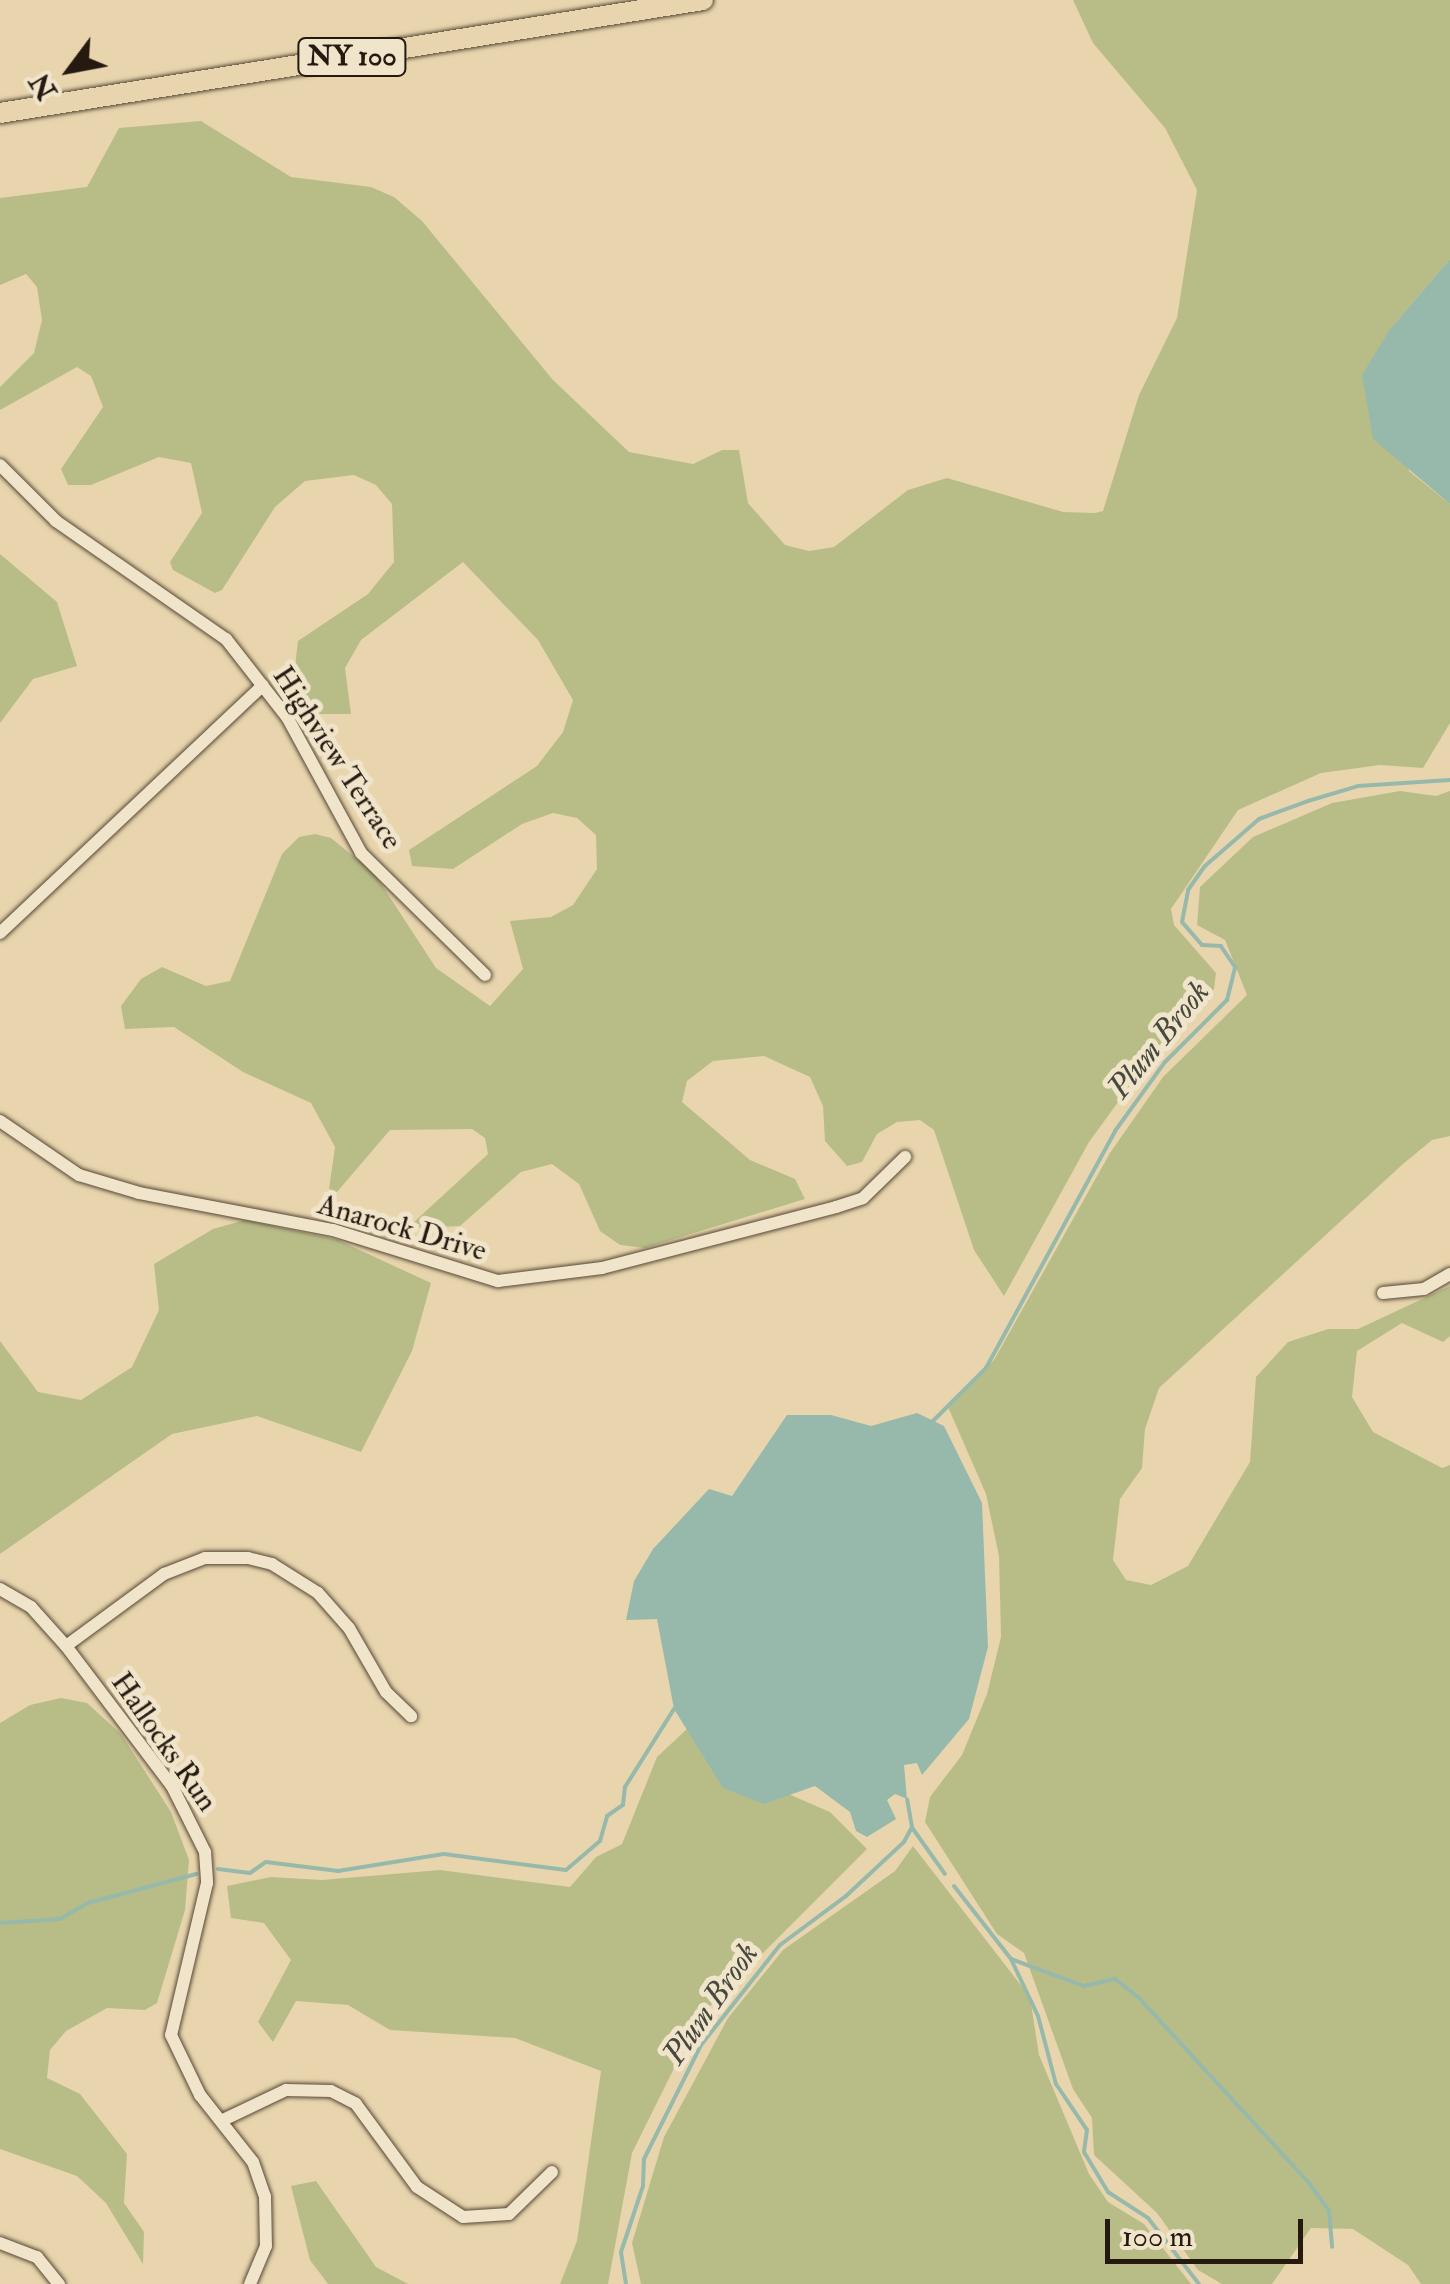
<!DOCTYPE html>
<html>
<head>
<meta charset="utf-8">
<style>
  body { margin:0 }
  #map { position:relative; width:1450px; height:2284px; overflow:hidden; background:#e8d5ad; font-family:"IM FELL Double Pica",serif }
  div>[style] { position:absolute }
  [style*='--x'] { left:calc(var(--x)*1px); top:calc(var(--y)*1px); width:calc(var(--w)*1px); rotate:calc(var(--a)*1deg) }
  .green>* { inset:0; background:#b8bd88 }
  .water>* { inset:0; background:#97b9ab }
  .stream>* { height:4px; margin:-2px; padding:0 2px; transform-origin:2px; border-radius:2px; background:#97b9ab }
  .roads { filter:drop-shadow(0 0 2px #564837) drop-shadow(0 0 2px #564837) }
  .minor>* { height:12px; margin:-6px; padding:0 6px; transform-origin:6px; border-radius:6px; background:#f0e4ca }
  .primary>* { height:20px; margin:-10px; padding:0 10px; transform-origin:10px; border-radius:10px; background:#e8d5ad }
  span { translate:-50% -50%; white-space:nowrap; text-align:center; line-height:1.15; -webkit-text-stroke:10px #f0e4ca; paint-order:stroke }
  .shield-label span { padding:2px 8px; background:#f0e4ca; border:2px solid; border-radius:8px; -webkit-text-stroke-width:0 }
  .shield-label { font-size:28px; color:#251910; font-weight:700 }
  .street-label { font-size:30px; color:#251910 }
  .water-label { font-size:32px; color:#47493e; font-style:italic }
  .north { position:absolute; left:20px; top:20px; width:100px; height:100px; -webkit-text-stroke:8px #f0e4ca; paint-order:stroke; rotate:238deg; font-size:28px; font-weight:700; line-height:40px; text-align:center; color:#251910 }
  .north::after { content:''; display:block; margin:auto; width:35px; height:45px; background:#251910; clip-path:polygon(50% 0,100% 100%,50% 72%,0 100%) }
  .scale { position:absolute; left:1105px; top:2219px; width:198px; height:45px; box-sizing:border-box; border:5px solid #251910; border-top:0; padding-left:12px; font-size:30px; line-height:35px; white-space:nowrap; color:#251910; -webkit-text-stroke:8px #f0e4ca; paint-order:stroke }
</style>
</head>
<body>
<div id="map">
  <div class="green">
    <div style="clip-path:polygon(1073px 0,1450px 0,1450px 259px,1390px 329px,1409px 471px,1450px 504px,1450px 723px,1423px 768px,1380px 765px,1321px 773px,1238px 810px,1171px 909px,1174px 925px,1216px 973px,1214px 989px,1164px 1039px,1089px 1142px,1004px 1296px,974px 1250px,934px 1130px,920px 1120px,897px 1122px,877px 1134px,862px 1162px,847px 1166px,825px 1141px,823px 1106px,810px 1077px,764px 1056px,713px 1061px,687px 1081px,682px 1102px,750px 1160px,795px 1179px,805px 1199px,645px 1248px,620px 1245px,600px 1231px,579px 1184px,552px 1164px,521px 1172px,460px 1226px,420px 1228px,414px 1222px,488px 1154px,485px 1138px,472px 1129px,390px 1130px,337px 1192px,329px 1189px,335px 1147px,311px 1103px,243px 1072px,174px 1027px,125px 1029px,121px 1006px,141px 979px,162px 967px,206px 986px,230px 981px,282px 854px,299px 837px,315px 834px,331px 838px,374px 873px,436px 968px,490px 1006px,523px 969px,510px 921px,551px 917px,573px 905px,597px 869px,596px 835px,577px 818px,553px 813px,522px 824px,453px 869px,412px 866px,409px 850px,537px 766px,563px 732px,573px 700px,538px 640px,463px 562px,361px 640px,345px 668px,351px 714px,310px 714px,294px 675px,298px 641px,368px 594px,394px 562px,392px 504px,376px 485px,354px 475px,305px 481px,275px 507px,222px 590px,215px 593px,173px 570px,170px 562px,202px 513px,191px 463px,159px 457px,91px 485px,68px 485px,61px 469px,103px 407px,91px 376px,77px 367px,0 410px,0 387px,34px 353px,42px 320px,37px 287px,26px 274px,0 285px,0 198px,87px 187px,119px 128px,201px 121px,291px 177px,371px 187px,394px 197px,422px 221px,553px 380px,629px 452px,693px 464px,722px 450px,739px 450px,748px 503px,785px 545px,809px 551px,834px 547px,908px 490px,947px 478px,1063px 512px,1095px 513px,1103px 511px,1139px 395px,1177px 318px,1197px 190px,1165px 128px,1093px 43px)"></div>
    <div style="clip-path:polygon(0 554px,57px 602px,77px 666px,33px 679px,0 723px)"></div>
    <div style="clip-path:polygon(1400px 791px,1436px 796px,1450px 791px,1450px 1136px,1432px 1140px,1403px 1164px,1159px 1388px,1145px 1429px,1142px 1468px,1120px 1499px,1113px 1560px,1126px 1580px,1151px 1585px,1188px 1566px,1250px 1462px,1256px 1377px,1288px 1342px,1328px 1329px,1358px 1329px,1450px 1286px,1450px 1336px,1443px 1342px,1402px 1323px,1357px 1351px,1352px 1397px,1373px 1432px,1442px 1468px,1450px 1465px,1450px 2284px,1421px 2284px,1408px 2265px,1353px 2229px,1311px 2228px,1272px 2284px,1222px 2284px,1198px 2270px,1157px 2213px,1094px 2155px,1092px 2118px,1073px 2089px,1024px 1953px,997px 1934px,925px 1822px,930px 1797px,962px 1755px,987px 1694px,1001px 1637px,999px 1556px,986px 1494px,948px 1407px,994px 1360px,1110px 1153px,1163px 1077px,1247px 995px,1225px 940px,1197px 925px,1200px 887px,1253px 837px,1332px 803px)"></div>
    <div style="clip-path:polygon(245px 1220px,338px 1240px,431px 1283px,412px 1351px,361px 1452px,257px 1416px,172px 1434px,0 1554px,0 1341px,38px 1392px,81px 1400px,132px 1367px,159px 1310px,154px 1264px,213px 1229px)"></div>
    <div style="clip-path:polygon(61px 1698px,87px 1703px,121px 1734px,171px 1812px,189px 1860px,185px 1910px,157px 2003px,145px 2010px,107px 2008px,66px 2031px,50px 2050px,47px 2078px,80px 2094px,127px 2154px,124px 2203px,144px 2232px,143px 2264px,106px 2203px,77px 2176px,0 2149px,0 1723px,30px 1705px)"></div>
    <div style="clip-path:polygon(687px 1729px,779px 1790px,830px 1812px,867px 1849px,700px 2016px,632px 2153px,608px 2284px,560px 2284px,577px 2241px,601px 2071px,515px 2038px,390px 2030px,348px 2005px,296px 2001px,273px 2042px,258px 2022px,291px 1960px,264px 1923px,231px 1918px,227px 1886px,271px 1877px,322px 1880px,440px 1870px,570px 1887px,596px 1857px,622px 1844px,657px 1757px)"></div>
    <div style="clip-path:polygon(913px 1846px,1030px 1997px,1039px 2055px,1089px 2174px,1108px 2202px,1144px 2224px,1191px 2284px,641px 2284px,632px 2243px,664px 2137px,728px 2018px,783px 1950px,895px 1871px)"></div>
    <div style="clip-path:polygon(316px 2181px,376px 2267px,408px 2284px,328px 2284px,310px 2260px,291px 2186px)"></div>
  </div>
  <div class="water">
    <div style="clip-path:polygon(1450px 259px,1450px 504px,1373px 439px,1362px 375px,1390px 329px)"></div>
    <div style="clip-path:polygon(917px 1413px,944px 1426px,982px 1503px,988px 1647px,969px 1719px,922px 1775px,917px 1763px,904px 1765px,907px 1799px,895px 1794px,887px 1800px,896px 1819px,867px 1837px,856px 1831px,850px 1812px,815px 1786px,764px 1804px,723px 1788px,674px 1709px,657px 1619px,626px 1620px,634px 1581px,653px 1549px,709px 1489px,732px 1496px,787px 1415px,831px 1415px,871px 1426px)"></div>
  </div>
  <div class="stream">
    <div style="--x:933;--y:1421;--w:75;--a:-45"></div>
    <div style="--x:986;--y:1368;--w:270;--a:-61.4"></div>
    <div style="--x:1115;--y:1131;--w:85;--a:-54.1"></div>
    <div style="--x:1165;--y:1062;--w:88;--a:-45"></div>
    <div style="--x:1227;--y:1000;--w:34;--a:-76"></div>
    <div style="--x:1235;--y:967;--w:25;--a:-124"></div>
    <div style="--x:1221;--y:946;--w:19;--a:-177"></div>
    <div style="--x:1202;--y:945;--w:30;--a:-131"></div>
    <div style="--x:1182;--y:922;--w:33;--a:-79"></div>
    <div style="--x:1188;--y:890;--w:29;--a:-55"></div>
    <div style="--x:1205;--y:866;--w:72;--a:-41"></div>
    <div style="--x:1259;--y:819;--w:52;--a:-20.2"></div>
    <div style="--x:1308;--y:801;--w:52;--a:-16.7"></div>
    <div style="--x:1358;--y:786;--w:92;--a:-3.7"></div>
    <div style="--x:913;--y:1829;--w:55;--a:54.6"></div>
    <div style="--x:218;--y:1869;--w:32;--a:7"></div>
    <div style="--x:250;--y:1873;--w:19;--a:-35"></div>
    <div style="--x:266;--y:1862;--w:73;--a:7.1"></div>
    <div style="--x:338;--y:1871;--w:107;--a:-9.1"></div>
    <div style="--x:444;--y:1854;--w:123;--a:7.5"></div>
    <div style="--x:566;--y:1870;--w:45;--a:-40.5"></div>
    <div style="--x:600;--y:1841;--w:26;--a:-74"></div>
    <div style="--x:607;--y:1816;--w:19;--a:-35"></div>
    <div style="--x:623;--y:1805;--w:18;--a:-84"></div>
    <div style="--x:625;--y:1787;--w:92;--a:-57.9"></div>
    <div style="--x:954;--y:1886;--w:93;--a:52"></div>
    <div style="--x:1011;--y:1959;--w:78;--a:20.3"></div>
    <div style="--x:1084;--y:1986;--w:32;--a:-13"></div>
    <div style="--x:1115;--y:1979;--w:31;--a:38"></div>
    <div style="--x:1139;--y:1998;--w:251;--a:47.4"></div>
    <div style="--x:1309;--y:2183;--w:34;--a:54"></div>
    <div style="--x:1329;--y:2211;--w:36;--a:85"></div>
    <div style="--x:0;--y:1923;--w:60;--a:-3.8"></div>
    <div style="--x:60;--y:1919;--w:32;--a:-30"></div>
    <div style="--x:88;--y:1903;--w:112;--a:-15"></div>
    <div style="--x:1011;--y:1959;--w:63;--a:64.7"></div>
    <div style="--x:1038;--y:2016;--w:70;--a:75.2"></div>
    <div style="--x:1056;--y:2084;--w:55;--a:56"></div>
    <div style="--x:1087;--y:2130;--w:22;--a:98"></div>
    <div style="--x:1084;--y:2152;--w:47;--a:59"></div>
    <div style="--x:1108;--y:2192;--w:48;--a:33"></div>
    <div style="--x:1148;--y:2218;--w:83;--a:52.3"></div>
    <div style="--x:626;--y:2284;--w:32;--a:-99"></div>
    <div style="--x:621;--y:2252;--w:70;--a:-71.6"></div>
    <div style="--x:643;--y:2186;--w:27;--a:-88"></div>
    <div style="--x:644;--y:2159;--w:127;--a:-63.4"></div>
    <div style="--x:701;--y:2045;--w:127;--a:-51.7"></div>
    <div style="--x:780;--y:1945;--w:82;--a:-36.6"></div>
    <div style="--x:846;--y:1896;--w:79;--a:-43"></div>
    <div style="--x:904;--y:1842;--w:17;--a:-62"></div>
    <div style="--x:912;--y:1827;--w:28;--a:-100"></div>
  </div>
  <div class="roads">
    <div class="minor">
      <div style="--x:0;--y:465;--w:79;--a:45"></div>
      <div style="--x:56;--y:521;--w:207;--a:34.8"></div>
      <div style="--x:226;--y:639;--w:99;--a:52"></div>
      <div style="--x:287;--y:717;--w:155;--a:61.4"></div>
      <div style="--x:361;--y:853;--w:174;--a:44.5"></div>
      <div style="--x:0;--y:933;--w:361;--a:-43.3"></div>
      <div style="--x:0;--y:1121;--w:96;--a:34.4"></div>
      <div style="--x:79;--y:1175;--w:63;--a:16.7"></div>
      <div style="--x:139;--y:1193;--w:197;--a:10.8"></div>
      <div style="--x:333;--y:1230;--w:173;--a:17.2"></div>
      <div style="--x:498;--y:1281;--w:105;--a:-7.1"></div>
      <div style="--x:602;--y:1268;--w:242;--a:-14.6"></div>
      <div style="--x:836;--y:1207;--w:28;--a:-18"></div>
      <div style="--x:863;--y:1198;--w:59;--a:-44.3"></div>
      <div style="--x:1383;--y:1293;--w:41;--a:-5.6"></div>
      <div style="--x:1424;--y:1289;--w:30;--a:-30"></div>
      <div style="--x:0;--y:1589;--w:36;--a:30"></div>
      <div style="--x:31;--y:1607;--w:52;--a:48.1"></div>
      <div style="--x:66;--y:1646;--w:176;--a:52.9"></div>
      <div style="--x:172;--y:1786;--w:74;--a:63.4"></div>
      <div style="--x:205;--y:1852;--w:31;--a:86"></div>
      <div style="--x:207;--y:1883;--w:156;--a:103.3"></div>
      <div style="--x:171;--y:2035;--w:67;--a:64.2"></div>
      <div style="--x:200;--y:2095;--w:85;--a:51.7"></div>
      <div style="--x:253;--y:2162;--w:36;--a:71"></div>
      <div style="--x:265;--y:2196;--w:50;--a:88.9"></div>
      <div style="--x:266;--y:2246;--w:41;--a:112.8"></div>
      <div style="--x:66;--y:1646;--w:122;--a:-36.3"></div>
      <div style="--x:164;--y:1574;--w:44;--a:-21.3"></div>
      <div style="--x:205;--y:1558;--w:43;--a:0"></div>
      <div style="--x:248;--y:1558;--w:25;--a:14"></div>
      <div style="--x:272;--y:1564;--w:54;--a:32.2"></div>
      <div style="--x:318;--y:1593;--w:47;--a:48.5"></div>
      <div style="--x:349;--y:1628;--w:74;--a:60"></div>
      <div style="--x:386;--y:1692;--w:35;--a:44"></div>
      <div style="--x:223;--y:2120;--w:70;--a:-25.5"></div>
      <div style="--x:286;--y:2090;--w:45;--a:1.3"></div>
      <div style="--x:331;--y:2091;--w:28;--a:27"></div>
      <div style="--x:356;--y:2104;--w:103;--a:53.7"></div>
      <div style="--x:417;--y:2187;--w:55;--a:33.1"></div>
      <div style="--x:463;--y:2217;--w:46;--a:-3.7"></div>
      <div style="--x:509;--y:2214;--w:60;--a:-44.3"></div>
      <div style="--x:0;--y:2243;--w:40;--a:21"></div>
      <div style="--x:37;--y:2257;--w:35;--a:51"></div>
    </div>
    <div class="primary">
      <div style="--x:0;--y:113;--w:712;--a:-9.13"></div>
    </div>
  </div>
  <div class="shield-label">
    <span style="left:352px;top:57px">NY 100</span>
  </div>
  <div class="street-label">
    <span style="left:337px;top:758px;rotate:57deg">Highview Terrace</span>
    <span style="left:402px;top:1228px;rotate:16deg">Anarock Drive</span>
    <span style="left:164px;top:1742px;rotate:55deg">Hallocks Run</span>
  </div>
  <div class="water-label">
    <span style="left:1159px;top:1040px;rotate:-51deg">Plum Brook</span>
    <span style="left:711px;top:2004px;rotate:-55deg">Plum Brook</span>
  </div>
  <div class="north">N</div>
  <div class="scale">100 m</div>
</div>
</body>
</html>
